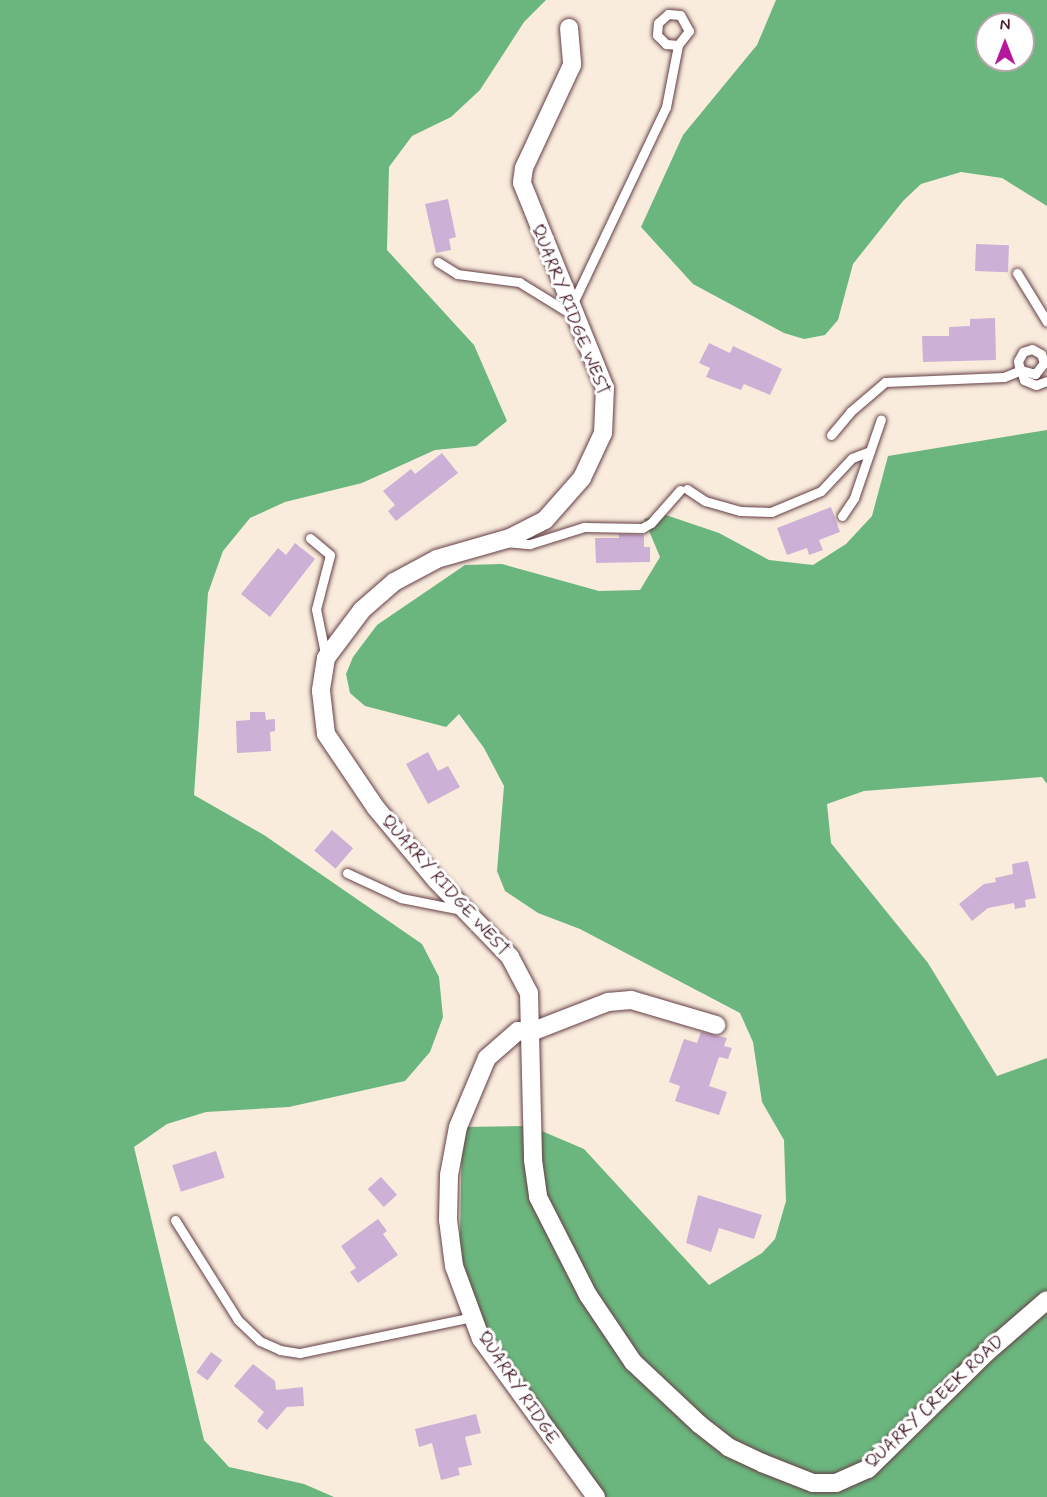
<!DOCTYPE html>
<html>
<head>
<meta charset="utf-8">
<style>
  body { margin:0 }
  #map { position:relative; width:1047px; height:1497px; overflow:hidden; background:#f9ecdd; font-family:Mynerve,sans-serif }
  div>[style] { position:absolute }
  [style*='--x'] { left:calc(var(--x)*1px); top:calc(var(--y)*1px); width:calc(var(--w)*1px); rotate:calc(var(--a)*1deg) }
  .forest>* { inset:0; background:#6bb67e }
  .building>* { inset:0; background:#cdb0d6; transform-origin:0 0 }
  .roads { filter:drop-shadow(0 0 2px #643e46) drop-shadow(0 0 2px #643e46) }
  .service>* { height:9px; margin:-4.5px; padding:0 4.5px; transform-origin:4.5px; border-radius:4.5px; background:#fff }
  .minor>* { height:18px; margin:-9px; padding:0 9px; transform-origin:9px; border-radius:9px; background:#fff }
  span { translate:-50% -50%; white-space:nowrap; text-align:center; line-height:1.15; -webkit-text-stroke:6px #fff; paint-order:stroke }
  .street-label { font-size:18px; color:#4a1f2b }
  .north { position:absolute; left:975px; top:12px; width:60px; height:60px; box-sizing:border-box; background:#fff; border:2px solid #b7a5aa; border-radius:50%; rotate:0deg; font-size:16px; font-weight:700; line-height:24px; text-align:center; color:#4a1f2b }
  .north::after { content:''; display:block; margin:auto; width:21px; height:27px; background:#b5179e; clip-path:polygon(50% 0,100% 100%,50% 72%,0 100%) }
</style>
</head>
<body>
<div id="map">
  <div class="forest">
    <div style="clip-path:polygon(0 0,546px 0,524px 22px,480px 90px,451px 117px,412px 136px,389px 167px,387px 250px,474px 345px,507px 421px,476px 446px,435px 450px,362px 483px,285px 502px,250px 518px,223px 551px,208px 593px,194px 795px,264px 835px,422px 944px,439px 977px,443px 1017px,430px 1052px,405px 1081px,289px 1107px,206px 1112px,167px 1124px,134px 1147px,204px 1440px,229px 1467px,304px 1484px,334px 1497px,0 1497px)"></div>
    <div style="clip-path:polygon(evenodd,776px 0,1047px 0,1047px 206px,1002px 178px,961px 172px,921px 184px,903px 201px,853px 264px,838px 320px,825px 335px,804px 339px,784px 333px,693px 284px,641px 227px,683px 135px,757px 45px,776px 0,987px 24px,1023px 24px,1023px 60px,987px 60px,987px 24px)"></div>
    <div style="clip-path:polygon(1047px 430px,1047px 784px,1042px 777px,864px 791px,827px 804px,831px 843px,928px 963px,997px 1076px,1047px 1058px,1047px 1497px,595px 1497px,459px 1289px,462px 1127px,530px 1126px,584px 1149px,709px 1285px,762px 1253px,775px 1239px,786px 1201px,784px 1140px,762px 1102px,753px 1042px,740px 1013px,580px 929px,538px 913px,505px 891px,497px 871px,504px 786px,484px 748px,459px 714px,446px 727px,365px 706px,350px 693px,346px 674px,353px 657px,377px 625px,465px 565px,502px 564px,599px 591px,640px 590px,660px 557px,644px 519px,663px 514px,719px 533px,769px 560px,813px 565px,846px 544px,872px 516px,888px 456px)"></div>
  </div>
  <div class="building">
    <div style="clip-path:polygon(448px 199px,456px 237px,449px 239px,451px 250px,436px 253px,425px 204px)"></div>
    <div style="left:976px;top:244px;width:33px;height:27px;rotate:2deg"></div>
    <div style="clip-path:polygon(995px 318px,996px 360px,923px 362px,922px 336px,949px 336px,949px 327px,970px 326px,970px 319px)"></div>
    <div style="clip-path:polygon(709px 343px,730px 353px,733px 346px,782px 369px,770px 395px,744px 384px,741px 390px,706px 377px,710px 368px,699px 363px)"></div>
    <div style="clip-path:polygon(442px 453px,458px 473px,396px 521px,388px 511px,395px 505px,383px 491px,411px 469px,415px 474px)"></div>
    <div style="clip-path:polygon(831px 507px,840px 532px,819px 540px,823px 550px,809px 555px,807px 548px,787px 555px,777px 528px)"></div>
    <div style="clip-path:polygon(619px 534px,644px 535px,644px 547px,650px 547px,650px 562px,596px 563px,595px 538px,619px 538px)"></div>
    <div style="clip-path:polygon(295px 543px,315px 559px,270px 617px,241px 594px,278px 548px,286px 555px)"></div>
    <div style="clip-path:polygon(250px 712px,265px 712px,266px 720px,275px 719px,275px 731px,270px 732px,271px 751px,237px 753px,236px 721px,250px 720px)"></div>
    <div style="clip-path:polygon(428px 752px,438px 771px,448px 766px,460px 787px,428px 804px,406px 764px)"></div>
    <div style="left:332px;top:830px;width:28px;height:27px;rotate:41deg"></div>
    <div style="clip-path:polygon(1028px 861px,1036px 898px,1025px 900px,1026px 907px,1015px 909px,1014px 903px,988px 908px,972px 921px,959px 904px,984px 884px,996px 882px,995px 878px,1013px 874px,1012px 864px)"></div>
    <div style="clip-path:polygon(701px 1032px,727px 1038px,724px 1046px,732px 1048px,728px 1059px,719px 1057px,709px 1086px,727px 1092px,719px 1115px,675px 1101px,680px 1086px,669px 1082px,684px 1039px,697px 1043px)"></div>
    <div style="left:216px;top:1151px;width:28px;height:46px;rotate:72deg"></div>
    <div style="left:381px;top:1177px;width:24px;height:18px;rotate:48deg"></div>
    <div style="clip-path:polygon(698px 1195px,762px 1215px,754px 1239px,719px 1228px,711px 1252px,686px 1243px)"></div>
    <div style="clip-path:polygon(378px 1219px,387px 1231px,383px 1234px,398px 1255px,358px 1283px,350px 1272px,356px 1268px,341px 1246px)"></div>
    <div style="left:211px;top:1352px;width:14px;height:25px;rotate:36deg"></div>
    <div style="clip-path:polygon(253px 1364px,275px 1381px,276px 1390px,303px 1387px,304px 1406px,287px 1407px,267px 1430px,257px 1421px,264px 1412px,234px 1386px)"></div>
    <div style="clip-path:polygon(476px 1414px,481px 1433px,465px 1437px,472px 1465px,458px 1468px,460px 1475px,441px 1480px,432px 1443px,419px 1447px,415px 1429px)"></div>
  </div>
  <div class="roads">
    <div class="service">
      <div style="--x:438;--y:262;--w:22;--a:32"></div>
      <div style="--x:457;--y:274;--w:63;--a:7.4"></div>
      <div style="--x:519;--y:282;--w:61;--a:31.6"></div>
      <div style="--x:1017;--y:273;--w:57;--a:58.5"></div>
      <div style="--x:572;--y:305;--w:219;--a:-64.6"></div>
      <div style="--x:666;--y:107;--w:63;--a:-79"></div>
      <div style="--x:678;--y:45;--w:18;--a:-52"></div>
      <div style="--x:689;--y:31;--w:18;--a:-119"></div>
      <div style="--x:680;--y:15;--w:12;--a:-175"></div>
      <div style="--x:668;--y:14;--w:13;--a:138"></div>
      <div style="--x:658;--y:23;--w:12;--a:95"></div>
      <div style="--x:657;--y:35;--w:13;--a:45"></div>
      <div style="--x:666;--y:44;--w:12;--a:5"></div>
      <div style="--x:831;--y:435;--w:30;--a:-50"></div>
      <div style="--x:850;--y:412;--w:46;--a:-40.6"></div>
      <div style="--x:885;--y:382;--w:119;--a:-2.4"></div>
      <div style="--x:1004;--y:377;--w:18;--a:-22"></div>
      <div style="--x:1021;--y:370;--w:15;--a:16"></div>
      <div style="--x:1035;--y:374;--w:14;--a:-51"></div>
      <div style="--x:1044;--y:363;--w:9;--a:-108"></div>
      <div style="--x:1041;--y:354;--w:10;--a:-151"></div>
      <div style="--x:1032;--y:349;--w:9;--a:162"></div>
      <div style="--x:1023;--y:352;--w:10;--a:119"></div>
      <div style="--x:1018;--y:361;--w:5;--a:79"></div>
      <div style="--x:1019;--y:366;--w:4;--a:63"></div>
      <div style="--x:1021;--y:370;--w:10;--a:73"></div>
      <div style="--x:1024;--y:380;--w:13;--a:23"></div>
      <div style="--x:1036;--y:385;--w:12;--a:-20"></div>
      <div style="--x:687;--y:489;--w:22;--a:34"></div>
      <div style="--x:705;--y:501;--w:36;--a:16"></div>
      <div style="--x:740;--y:511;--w:31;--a:2"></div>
      <div style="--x:771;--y:512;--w:54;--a:-22.8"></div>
      <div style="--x:821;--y:491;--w:45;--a:-46.8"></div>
      <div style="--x:852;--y:458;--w:19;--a:-21"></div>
      <div style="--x:842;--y:516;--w:22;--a:-56"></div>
      <div style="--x:854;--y:498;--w:83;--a:-71.1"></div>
      <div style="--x:310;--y:538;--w:26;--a:40"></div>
      <div style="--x:330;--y:555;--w:56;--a:104.5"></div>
      <div style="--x:316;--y:609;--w:50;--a:78.5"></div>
      <div style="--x:505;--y:542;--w:25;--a:5"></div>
      <div style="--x:530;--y:544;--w:57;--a:-17.5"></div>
      <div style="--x:584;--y:527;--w:58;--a:1"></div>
      <div style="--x:642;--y:528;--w:10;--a:-29"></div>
      <div style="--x:651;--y:523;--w:44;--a:-48.7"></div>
      <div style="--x:347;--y:873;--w:60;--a:24.8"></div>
      <div style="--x:401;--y:898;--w:61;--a:11.3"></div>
      <div style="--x:175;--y:1220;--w:118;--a:57.8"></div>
      <div style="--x:238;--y:1320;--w:30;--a:44"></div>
      <div style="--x:260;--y:1341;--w:22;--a:24"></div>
      <div style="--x:280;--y:1350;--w:20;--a:9"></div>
      <div style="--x:300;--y:1353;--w:176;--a:-11.8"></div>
    </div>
    <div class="minor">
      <div style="--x:569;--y:28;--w:37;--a:85"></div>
      <div style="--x:572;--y:65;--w:114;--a:115"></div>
      <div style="--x:524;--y:168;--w:15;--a:98"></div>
      <div style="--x:522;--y:183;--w:221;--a:68"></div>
      <div style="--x:605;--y:388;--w:45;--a:92.5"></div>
      <div style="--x:603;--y:433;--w:50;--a:115"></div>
      <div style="--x:582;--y:478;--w:56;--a:131.4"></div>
      <div style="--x:545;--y:520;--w:39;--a:153"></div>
      <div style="--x:510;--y:538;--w:76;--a:164"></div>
      <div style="--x:437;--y:559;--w:49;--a:151.9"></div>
      <div style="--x:394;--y:582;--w:43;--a:138.8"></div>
      <div style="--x:362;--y:610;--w:60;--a:126.9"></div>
      <div style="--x:326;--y:658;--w:33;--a:99"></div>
      <div style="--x:321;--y:691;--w:43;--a:83.4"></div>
      <div style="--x:326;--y:734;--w:89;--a:56"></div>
      <div style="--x:376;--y:808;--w:94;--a:50.2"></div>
      <div style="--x:436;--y:880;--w:107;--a:46.1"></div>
      <div style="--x:510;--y:957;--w:41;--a:62.2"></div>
      <div style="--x:529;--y:993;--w:167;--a:88.6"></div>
      <div style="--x:533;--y:1160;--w:37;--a:82"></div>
      <div style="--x:538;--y:1197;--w:110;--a:63"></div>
      <div style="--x:588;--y:1295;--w:81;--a:56.1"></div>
      <div style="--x:633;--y:1362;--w:91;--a:43.2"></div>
      <div style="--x:699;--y:1424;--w:37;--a:38"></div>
      <div style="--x:728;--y:1447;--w:38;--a:25"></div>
      <div style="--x:762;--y:1463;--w:55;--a:21.4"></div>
      <div style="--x:813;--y:1483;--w:23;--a:0"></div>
      <div style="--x:836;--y:1483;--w:35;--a:-24"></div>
      <div style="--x:868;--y:1469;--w:167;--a:-44.5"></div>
      <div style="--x:987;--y:1352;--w:79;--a:-40.9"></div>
      <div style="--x:596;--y:1497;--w:195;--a:-126"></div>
      <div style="--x:481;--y:1339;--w:78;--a:-110.3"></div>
      <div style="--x:454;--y:1266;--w:46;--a:-97.4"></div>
      <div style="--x:448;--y:1220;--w:45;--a:-88.7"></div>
      <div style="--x:449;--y:1175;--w:49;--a:-79.4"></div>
      <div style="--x:458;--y:1127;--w:75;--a:-67.2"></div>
      <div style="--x:487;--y:1058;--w:41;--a:-41.1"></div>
      <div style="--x:518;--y:1031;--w:13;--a:4"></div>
      <div style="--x:531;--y:1032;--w:83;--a:-21.3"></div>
      <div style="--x:608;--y:1002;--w:23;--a:-5"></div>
      <div style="--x:631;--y:1000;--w:89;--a:16.4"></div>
    </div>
  </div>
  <div class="street-label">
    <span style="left:570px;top:310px;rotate:68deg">QUARRY RIDGE WEST</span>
    <span style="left:445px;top:886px;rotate:48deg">QUARRY RIDGE WEST</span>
    <span style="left:518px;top:1388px;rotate:56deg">QUARRY RIDGE</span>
    <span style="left:935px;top:1402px;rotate:-44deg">QUARRY CREEK ROAD</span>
  </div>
  <div class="north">N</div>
</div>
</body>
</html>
